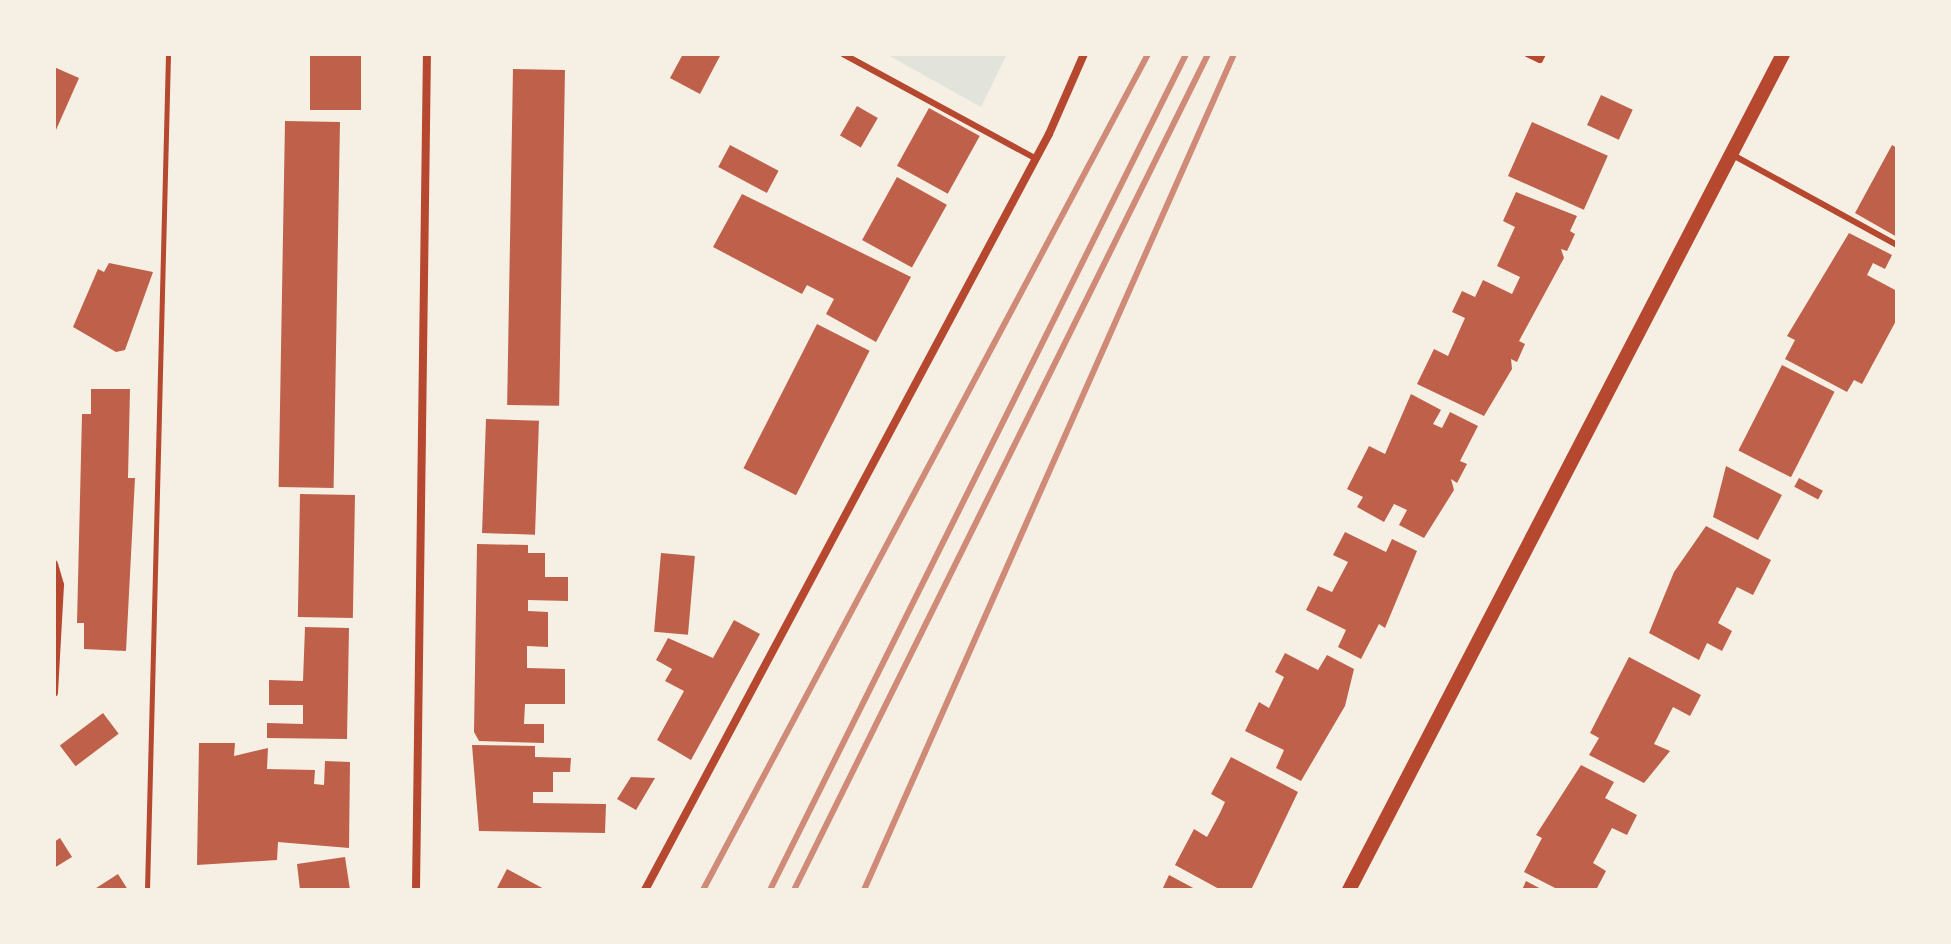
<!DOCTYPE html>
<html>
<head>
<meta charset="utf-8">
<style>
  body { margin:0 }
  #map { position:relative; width:1951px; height:944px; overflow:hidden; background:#f6efe4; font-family:"Noto Serif",serif }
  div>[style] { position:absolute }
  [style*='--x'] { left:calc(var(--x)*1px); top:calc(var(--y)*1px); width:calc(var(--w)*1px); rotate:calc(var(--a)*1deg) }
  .green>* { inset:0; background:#e2e4dc }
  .building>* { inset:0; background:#bf614a; transform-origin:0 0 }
  .path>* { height:5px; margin:-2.5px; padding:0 2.5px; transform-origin:2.5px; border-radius:2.5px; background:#b5482f }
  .service>* { height:6px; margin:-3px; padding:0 3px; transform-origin:3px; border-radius:3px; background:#b5482f }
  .minor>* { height:8px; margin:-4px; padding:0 4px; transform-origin:4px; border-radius:4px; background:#b5482f }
  .tertiary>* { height:14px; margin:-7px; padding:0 7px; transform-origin:7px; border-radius:7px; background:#b5482f }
  .rail>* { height:6px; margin:-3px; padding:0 3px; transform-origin:3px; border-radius:3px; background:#cf8b77 }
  span { translate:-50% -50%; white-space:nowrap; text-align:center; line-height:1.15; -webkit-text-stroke:7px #f6efe4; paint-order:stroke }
  .frame { position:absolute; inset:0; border:56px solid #f6efe4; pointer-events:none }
</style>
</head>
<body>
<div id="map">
  <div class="green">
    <div style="clip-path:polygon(886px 54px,1007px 54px,981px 107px)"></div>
  </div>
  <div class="building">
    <div style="left:310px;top:54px;width:51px;height:56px"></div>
    <div style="clip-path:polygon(683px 54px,721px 54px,700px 94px,670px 78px)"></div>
    <div style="clip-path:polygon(54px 67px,79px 78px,56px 130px,54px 129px)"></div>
    <div style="left:513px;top:69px;width:52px;height:336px;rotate:1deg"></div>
    <div style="left:1601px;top:95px;width:35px;height:33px;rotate:25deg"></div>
    <div style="left:857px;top:106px;width:24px;height:34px;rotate:30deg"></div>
    <div style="left:929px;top:108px;width:58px;height:66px;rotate:29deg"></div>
    <div style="left:285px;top:121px;width:55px;height:366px;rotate:1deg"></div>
    <div style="left:1532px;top:122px;width:83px;height:59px;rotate:24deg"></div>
    <div style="left:730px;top:145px;width:55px;height:25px;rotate:28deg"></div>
    <div style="clip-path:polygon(1892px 145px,1897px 148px,1897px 237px,1855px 213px)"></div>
    <div style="left:897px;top:177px;width:57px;height:72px;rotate:29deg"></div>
    <div style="clip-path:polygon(1516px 192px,1577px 216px,1570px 231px,1575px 234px,1567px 251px,1561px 249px,1564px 258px,1519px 341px,1525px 344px,1517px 362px,1511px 359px,1512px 369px,1484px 416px,1417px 384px,1434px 349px,1448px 356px,1465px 318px,1452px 312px,1462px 291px,1475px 297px,1483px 280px,1512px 294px,1520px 277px,1497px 266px,1515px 227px,1503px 221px)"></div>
    <div style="clip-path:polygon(742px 194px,911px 277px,876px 342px,826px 314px,834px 299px,807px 285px,802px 294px,713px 247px)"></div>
    <div style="clip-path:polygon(1849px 233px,1892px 255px,1885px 269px,1873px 263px,1867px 275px,1897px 291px,1897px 319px,1862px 384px,1854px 380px,1847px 392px,1785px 359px,1795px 340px,1787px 336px)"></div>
    <div style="clip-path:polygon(109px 263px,153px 272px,125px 350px,116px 352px,73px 327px,98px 269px,104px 272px)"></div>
    <div style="left:817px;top:324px;width:59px;height:162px;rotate:27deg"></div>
    <div style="left:1782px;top:365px;width:59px;height:96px;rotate:27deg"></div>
    <div style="clip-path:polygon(91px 389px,130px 389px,128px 478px,135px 478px,126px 651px,84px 649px,84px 623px,77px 623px,82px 414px,91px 414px)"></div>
    <div style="clip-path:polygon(1411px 394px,1441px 410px,1433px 424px,1442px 428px,1450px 412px,1478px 426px,1460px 461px,1467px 464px,1457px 483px,1451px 479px,1454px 490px,1424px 538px,1399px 525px,1407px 510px,1394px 504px,1384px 522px,1357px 507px,1363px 497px,1347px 489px,1369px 446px,1385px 454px)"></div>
    <div style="left:486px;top:419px;width:53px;height:114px;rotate:2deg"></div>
    <div style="clip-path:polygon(1726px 466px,1782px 495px,1758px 540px,1713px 517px)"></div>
    <div style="left:1799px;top:478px;width:27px;height:10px;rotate:28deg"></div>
    <div style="left:300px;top:494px;width:55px;height:123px;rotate:1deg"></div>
    <div style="clip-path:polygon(1706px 526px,1771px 560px,1753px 595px,1737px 587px,1718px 623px,1732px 631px,1722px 651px,1707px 643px,1699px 660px,1649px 633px,1674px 572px)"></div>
    <div style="clip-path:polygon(1345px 532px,1386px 552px,1392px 539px,1417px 551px,1385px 628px,1379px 624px,1361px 659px,1338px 647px,1346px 630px,1306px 610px,1318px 586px,1332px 592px,1348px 562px,1333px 555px)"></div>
    <div style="clip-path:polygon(477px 544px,528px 545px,528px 553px,545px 553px,545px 577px,568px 577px,568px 601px,528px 600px,528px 611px,548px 612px,548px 647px,527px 646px,527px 668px,565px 669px,565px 704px,525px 704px,524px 724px,544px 724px,544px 743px,479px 741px,474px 732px)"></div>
    <div style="left:661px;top:553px;width:34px;height:79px;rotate:5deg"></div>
    <div style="clip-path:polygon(734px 620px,760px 634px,691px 760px,657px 740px,684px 691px,665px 681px,672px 669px,656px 660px,668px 638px,713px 658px)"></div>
    <div style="clip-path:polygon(305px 627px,349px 628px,347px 739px,267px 738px,267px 723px,303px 724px,303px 705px,269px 705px,269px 680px,303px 681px)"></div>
    <div style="clip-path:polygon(1285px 653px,1318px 670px,1327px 655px,1354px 669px,1345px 706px,1301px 781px,1276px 768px,1284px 750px,1245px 731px,1259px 702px,1269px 708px,1284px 677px,1275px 672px)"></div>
    <div style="clip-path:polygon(1629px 657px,1701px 695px,1690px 716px,1673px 707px,1654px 744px,1670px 751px,1644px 783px,1589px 755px,1599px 738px,1590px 733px)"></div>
    <div style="left:103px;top:713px;width:26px;height:54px;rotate:53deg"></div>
    <div style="clip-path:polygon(199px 743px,235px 743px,234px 756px,268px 748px,267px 769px,315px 770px,314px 784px,324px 785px,325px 761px,350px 762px,349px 848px,278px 842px,277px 860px,197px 865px)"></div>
    <div style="clip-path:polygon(472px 745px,535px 746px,535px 757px,571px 758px,570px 772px,553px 772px,553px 792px,533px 792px,533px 803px,606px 804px,605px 833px,479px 831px)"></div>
    <div style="clip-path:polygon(1231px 757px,1298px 792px,1251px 890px,1221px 890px,1175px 865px,1194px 829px,1207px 837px,1220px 813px,1225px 802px,1211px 794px)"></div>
    <div style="clip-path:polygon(1581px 765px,1614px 782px,1605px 798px,1637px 815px,1627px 835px,1612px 828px,1593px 863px,1606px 871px,1596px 890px,1559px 890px,1524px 872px,1542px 838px,1536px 835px)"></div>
    <div style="clip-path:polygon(631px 777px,655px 778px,636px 810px,617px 799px)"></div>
    <div style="clip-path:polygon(60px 838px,72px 857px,54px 868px,54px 842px)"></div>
    <div style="clip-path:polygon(345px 857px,350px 890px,300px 890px,297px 864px)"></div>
    <div style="clip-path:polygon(507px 869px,546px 890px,496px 890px)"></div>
    <div style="clip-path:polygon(118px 874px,128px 890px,93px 890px)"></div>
    <div style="clip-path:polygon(1169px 875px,1197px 890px,1162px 890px)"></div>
    <div style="clip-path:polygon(1526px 881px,1543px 890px,1522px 890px)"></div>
  </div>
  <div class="path">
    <div style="--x:147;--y:890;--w:836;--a:-88.56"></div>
  </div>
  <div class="service">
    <div style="--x:843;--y:54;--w:220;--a:28.5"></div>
    <div style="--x:1527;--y:54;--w:14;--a:25"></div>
    <div style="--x:1540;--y:60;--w:7;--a:-63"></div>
    <div style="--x:1731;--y:154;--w:189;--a:28.7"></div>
  </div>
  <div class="minor">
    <div style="--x:54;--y:564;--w:22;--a:74"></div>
    <div style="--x:60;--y:585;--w:108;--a:93.2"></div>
    <div style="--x:416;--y:890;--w:836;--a:-89.25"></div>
    <div style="--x:645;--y:890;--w:857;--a:-61.88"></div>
    <div style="--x:1049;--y:134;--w:87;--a:-66.4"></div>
  </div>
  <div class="tertiary">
    <div style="--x:1349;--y:890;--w:942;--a:-62.56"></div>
  </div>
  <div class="rail">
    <div style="--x:703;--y:890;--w:947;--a:-61.97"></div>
    <div style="--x:770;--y:890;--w:934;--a:-63.54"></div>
    <div style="--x:794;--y:890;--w:933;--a:-63.65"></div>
    <div style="--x:864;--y:890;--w:914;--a:-66.13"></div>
  </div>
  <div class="frame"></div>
</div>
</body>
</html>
